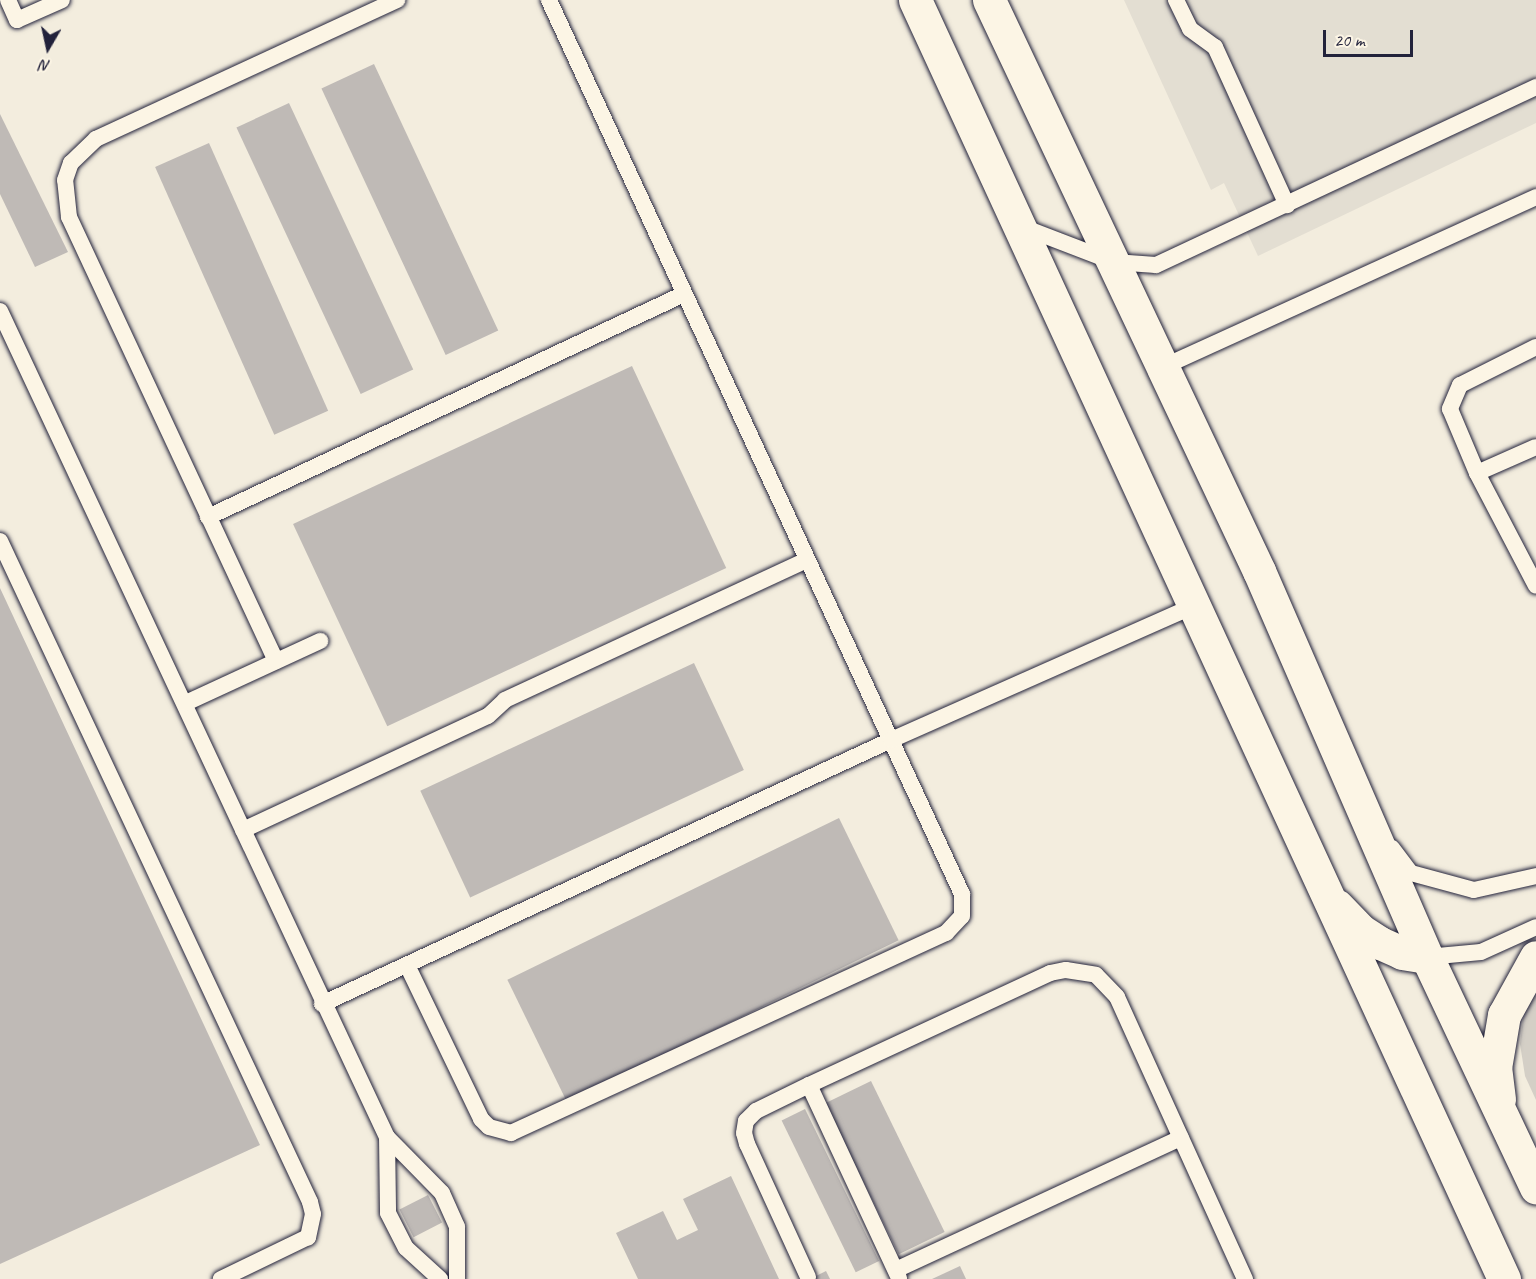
<!DOCTYPE html>
<html>
<head>
<meta charset="utf-8">
<style>
  body { margin:0 }
  #map { position:relative; width:1536px; height:1279px; overflow:hidden; background:#f3edde; font-family:Caveat,sans-serif }
  div>[style] { position:absolute }
  [style*='--x'] { left:calc(var(--x)*1px); top:calc(var(--y)*1px); width:calc(var(--w)*1px); rotate:calc(var(--a)*1deg) }
  .built>* { inset:0; background:#e3ded2 }
  .green>* { inset:0; background:#d4cfc6 }
  .building>* { inset:0; background:#bfbab6; transform-origin:0 0 }
  .roads { filter:drop-shadow(0 0 2px #22223b) drop-shadow(0 0 2px #22223b) }
  .lane>* { height:16px; margin:-8px; padding:0 8px; transform-origin:8px; border-radius:8px; background:#fcf5e5 }
  .secondary>* { height:33px; margin:-16.5px; padding:0 16.5px; transform-origin:16.5px; border-radius:16.5px; background:#fcf5e5 }
  span { translate:-50% -50%; white-space:nowrap; text-align:center; line-height:1.15; -webkit-text-stroke:4.5px #fcf5e5; paint-order:stroke }
  .north { position:absolute; left:18px; top:18px; width:60px; height:60px; -webkit-text-stroke:4px #fcf5e5; paint-order:stroke; rotate:189deg; font-size:16px; font-weight:700; line-height:24px; text-align:center; color:#22223b }
  .north::after { content:''; display:block; margin:auto; width:21px; height:27px; background:#22223b; clip-path:polygon(50% 0,100% 100%,50% 72%,0 100%) }
  .scale { position:absolute; left:1323px; top:30px; width:90px; height:27px; box-sizing:border-box; border:3px solid #22223b; border-top:0; padding-left:8px; font-size:18px; line-height:21px; white-space:nowrap; color:#22223b; -webkit-text-stroke:4px #fcf5e5; paint-order:stroke }
</style>
</head>
<body>
<div id="map">
  <div class="built">
    <div style="clip-path:polygon(1124px 0,1536px 0,1536px 123px,1258px 256px,1224px 183px,1211px 190px)"></div>
  </div>
  <div class="green">
    <div style="clip-path:polygon(1536px 975px,1536px 1100px,1525px 1076px,1520px 1044px,1524px 1010px)"></div>
  </div>
  <div class="building">
    <div style="left:374px;top:64px;width:294px;height:58px;rotate:65deg"></div>
    <div style="left:289px;top:103px;width:294px;height:58px;rotate:65deg"></div>
    <div style="clip-path:polygon(0 114px,68px 252px,35px 267px,0 194px)"></div>
    <div style="left:209px;top:143px;width:293px;height:59px;rotate:66deg"></div>
    <div style="left:632px;top:366px;width:223px;height:374px;rotate:65deg"></div>
    <div style="clip-path:polygon(0 588px,260px 1145px,0 1264px)"></div>
    <div style="left:694px;top:663px;width:118px;height:302px;rotate:65deg"></div>
    <div style="left:839px;top:818px;width:136px;height:369px;rotate:64deg"></div>
    <div style="left:871px;top:1081px;width:168px;height:51px;rotate:64deg"></div>
    <div style="left:805px;top:1109px;width:169px;height:26px;rotate:64deg"></div>
    <div style="clip-path:polygon(731px 1176px,779px 1279px,638px 1279px,616px 1233px,663px 1211px,677px 1240px,698px 1230px,683px 1199px)"></div>
    <div style="left:428px;top:1195px;width:31px;height:32px;rotate:63deg"></div>
    <div style="clip-path:polygon(960px 1266px,966px 1279px,932px 1279px)"></div>
    <div style="clip-path:polygon(826px 1271px,830px 1279px,810px 1279px)"></div>
  </div>
  <div class="roads">
    <div class="lane">
      <div style="--x:8;--y:0;--w:22;--a:66"></div>
      <div style="--x:17;--y:20;--w:49;--a:-24"></div>
      <div style="--x:1176;--y:0;--w:32;--a:64"></div>
      <div style="--x:1190;--y:29;--w:31;--a:36"></div>
      <div style="--x:1215;--y:47;--w:174;--a:65.5"></div>
      <div style="--x:1020;--y:226;--w:101;--a:21"></div>
      <div style="--x:1114;--y:262;--w:42;--a:4.1"></div>
      <div style="--x:1156;--y:265;--w:420;--a:-25.1"></div>
      <div style="--x:0;--y:311;--w:912;--a:64.9"></div>
      <div style="--x:387;--y:1137;--w:78;--a:45.5"></div>
      <div style="--x:442;--y:1193;--w:37;--a:66"></div>
      <div style="--x:457;--y:1227;--w:52;--a:90"></div>
      <div style="--x:1536;--y:347;--w:85;--a:153.4"></div>
      <div style="--x:1460;--y:385;--w:26;--a:113"></div>
      <div style="--x:1450;--y:409;--w:69;--a:67.1"></div>
      <div style="--x:1477;--y:473;--w:127;--a:62.4"></div>
      <div style="--x:1163;--y:367;--w:410;--a:-24.5"></div>
      <div style="--x:1477;--y:473;--w:64;--a:-23.8"></div>
      <div style="--x:208;--y:517;--w:526;--a:-25.1"></div>
      <div style="--x:0;--y:541;--w:730;--a:64.87"></div>
      <div style="--x:310;--y:1202;--w:12;--a:76"></div>
      <div style="--x:313;--y:1214;--w:24;--a:102"></div>
      <div style="--x:308;--y:1237;--w:97;--a:154.2"></div>
      <div style="--x:276;--y:661;--w:490;--a:-115"></div>
      <div style="--x:69;--y:217;--w:37;--a:-96"></div>
      <div style="--x:65;--y:180;--w:18;--a:-71"></div>
      <div style="--x:71;--y:163;--w:35;--a:-44"></div>
      <div style="--x:96;--y:139;--w:332;--a:-24.8"></div>
      <div style="--x:186;--y:703;--w:148;--a:-24.8"></div>
      <div style="--x:243;--y:830;--w:270;--a:-25"></div>
      <div style="--x:488;--y:716;--w:23;--a:-43"></div>
      <div style="--x:505;--y:700;--w:333;--a:-24.9"></div>
      <div style="--x:1392;--y:848;--w:31;--a:53"></div>
      <div style="--x:1411;--y:873;--w:65;--a:15.1"></div>
      <div style="--x:1474;--y:890;--w:64;--a:-12.7"></div>
      <div style="--x:1427;--y:957;--w:54;--a:-5.3"></div>
      <div style="--x:1481;--y:952;--w:60;--a:-24.4"></div>
      <div style="--x:407;--y:965;--w:171;--a:64.3"></div>
      <div style="--x:481;--y:1119;--w:11;--a:45"></div>
      <div style="--x:489;--y:1127;--w:23;--a:15"></div>
      <div style="--x:511;--y:1133;--w:479;--a:-24.7"></div>
      <div style="--x:946;--y:933;--w:23;--a:-47"></div>
      <div style="--x:962;--y:916;--w:22;--a:-90"></div>
      <div style="--x:962;--y:894;--w:985;--a:-114.8"></div>
      <div style="--x:322;--y:1004;--w:627;--a:-24.89"></div>
      <div style="--x:891;--y:740;--w:330;--a:-23.9"></div>
      <div style="--x:809;--y:1085;--w:213;--a:65"></div>
      <div style="--x:387;--y:1137;--w:76;--a:89.2"></div>
      <div style="--x:388;--y:1213;--w:39;--a:63"></div>
      <div style="--x:406;--y:1248;--w:46;--a:42.4"></div>
      <div style="--x:896;--y:1270;--w:314;--a:-24.9"></div>
      <div style="--x:808;--y:1277;--w:146;--a:-114.6"></div>
      <div style="--x:747;--y:1144;--w:11;--a:-105"></div>
      <div style="--x:744;--y:1133;--w:12;--a:-81"></div>
      <div style="--x:746;--y:1121;--w:14;--a:-45"></div>
      <div style="--x:756;--y:1111;--w:59;--a:-26.1"></div>
      <div style="--x:809;--y:1085;--w:266;--a:-24.9"></div>
      <div style="--x:1050;--y:973;--w:16;--a:-11"></div>
      <div style="--x:1066;--y:970;--w:30;--a:9"></div>
      <div style="--x:1096;--y:975;--w:30;--a:46"></div>
      <div style="--x:1117;--y:997;--w:310;--a:65.6"></div>
    </div>
    <div class="secondary">
      <div style="--x:915;--y:0;--w:1408;--a:65.27"></div>
      <div style="--x:989;--y:0;--w:632;--a:64.69"></div>
      <div style="--x:1259;--y:571;--w:421;--a:66.5"></div>
      <div style="--x:1427;--y:957;--w:255;--a:64.7"></div>
      <div style="--x:1337;--y:906;--w:33;--a:46"></div>
      <div style="--x:1360;--y:930;--w:24;--a:33"></div>
      <div style="--x:1380;--y:943;--w:24;--a:24"></div>
      <div style="--x:1402;--y:953;--w:25;--a:9"></div>
      <div style="--x:1499;--y:1099;--w:31;--a:-97"></div>
      <div style="--x:1495;--y:1068;--w:54;--a:-80.4"></div>
      <div style="--x:1504;--y:1015;--w:66;--a:-61.1"></div>
    </div>
  </div>
  <div class="north">N</div>
  <div class="scale">20 m</div>
</div>
</body>
</html>
